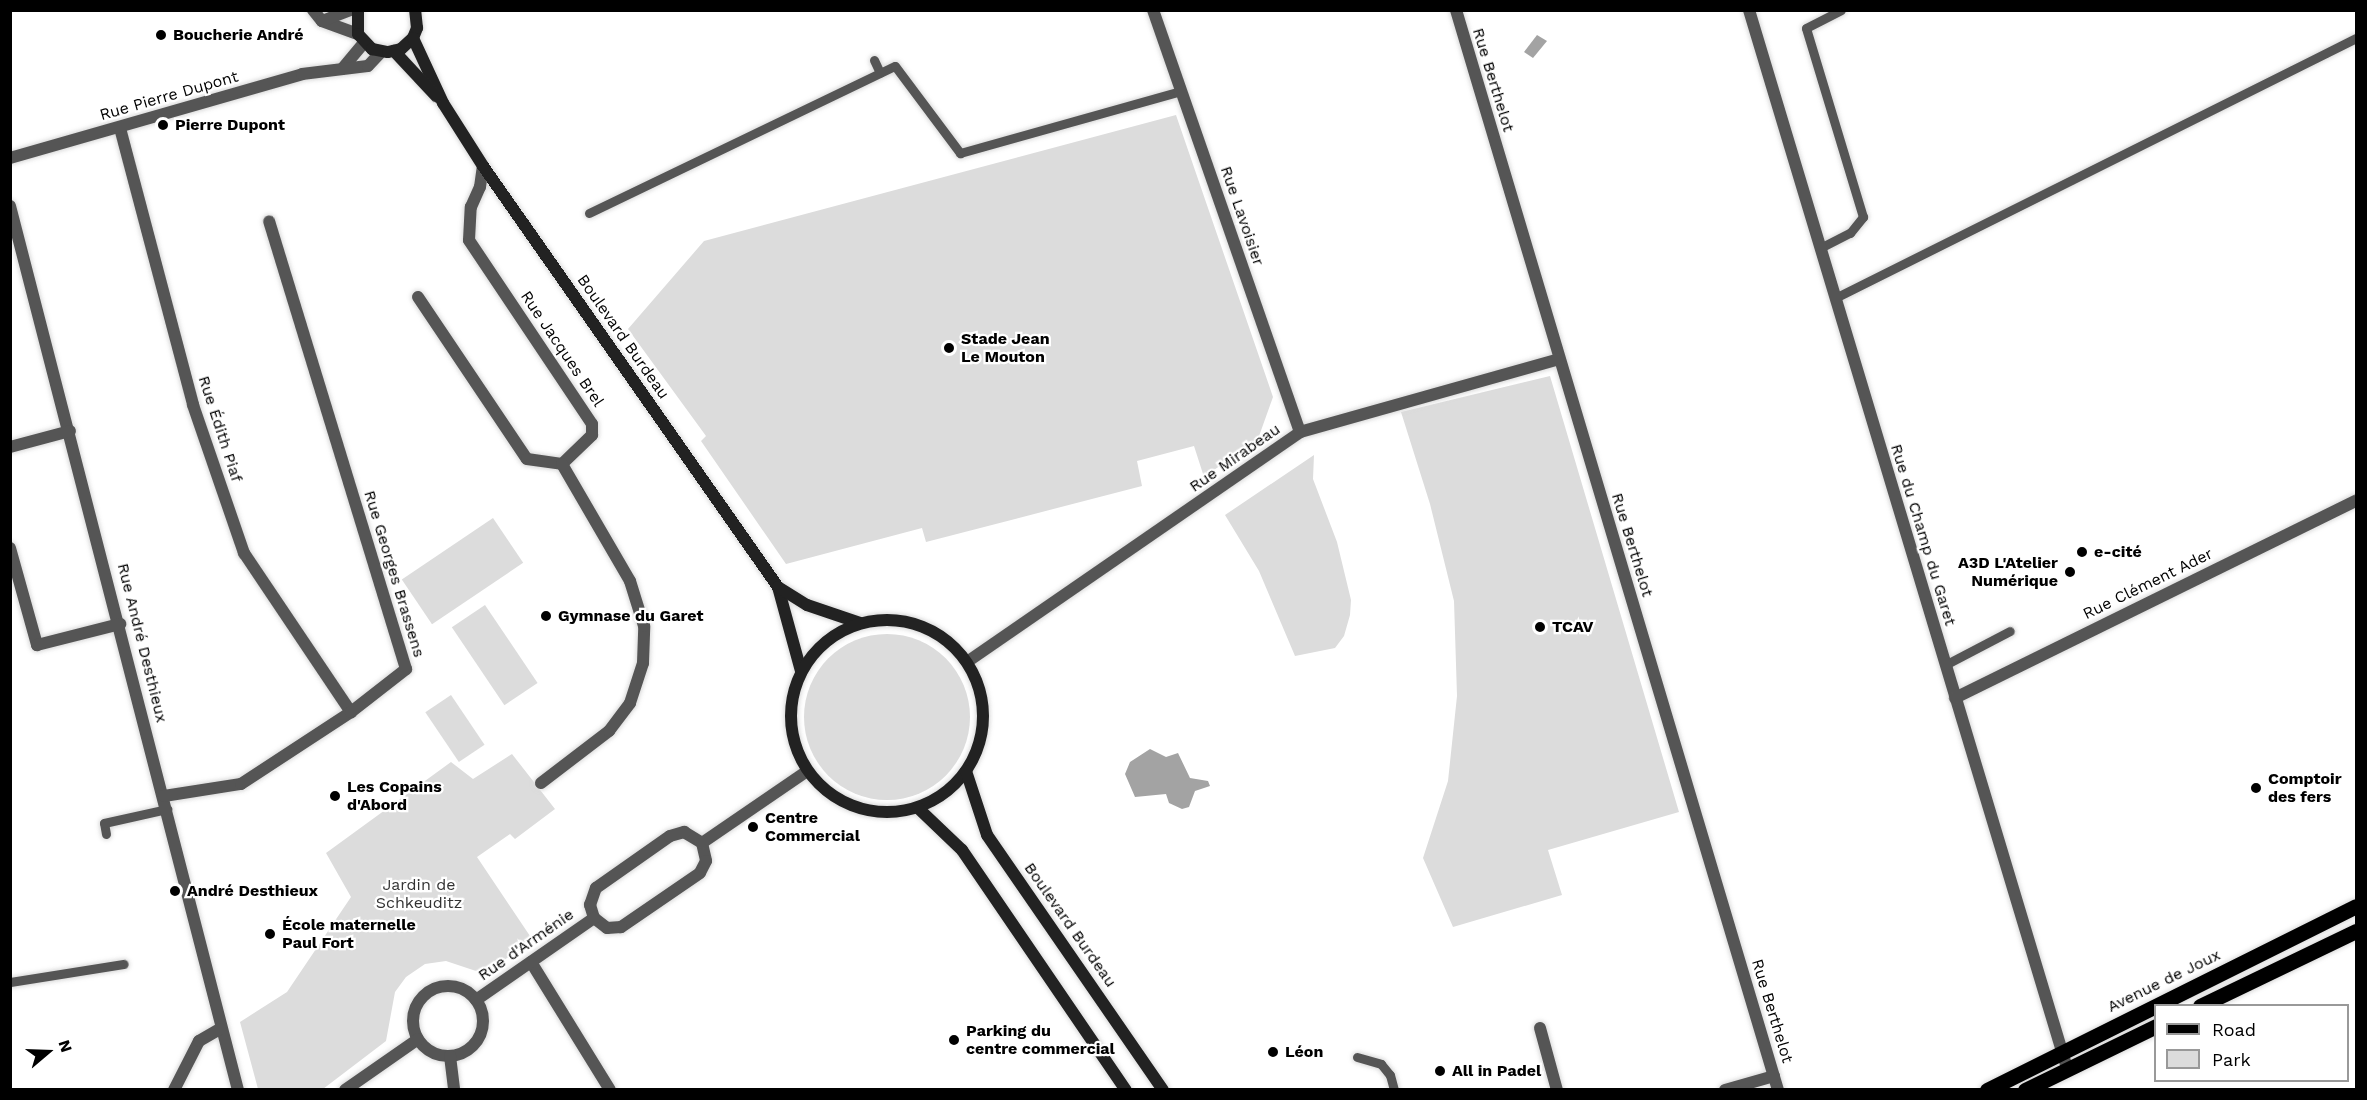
<!DOCTYPE html>
<html>
<head>
<meta charset="utf-8">
<style>
  body { margin:0 }
  #map { position:relative; width:2367px; height:1100px; overflow:hidden; background:#fff; font-family:"Work Sans",sans-serif }
  div>[style] { position:absolute }
  [style*='--x'] { left:calc(var(--x)*1px); top:calc(var(--y)*1px); width:calc(var(--w)*1px); rotate:calc(var(--a)*1deg) }
  .green>* { inset:0; background:#dcdcdc; transform-origin:0 0 }
  .round { border-radius:50% }
  .water>* { inset:0; background:#a3a3a3 }
  .roads { filter:drop-shadow(0 0 2px #dbdbdb) drop-shadow(0 0 2px #dbdbdb) }
  .service>* { height:9px; margin:-4.5px; padding:0 4.5px; transform-origin:4.5px; border-radius:4.5px; background:#555 }
  .minor>* { height:12px; margin:-6px; padding:0 6px; transform-origin:6px; border-radius:6px; background:#555 }
  .minor>.ring { margin:-6px; padding:0; box-sizing:content-box; background:none; border:12px solid #555; border-radius:50% }
  .secondary>* { height:12px; margin:-6px; padding:0 6px; transform-origin:6px; border-radius:6px; background:#222 }
  .secondary>.ring { margin:-6px; padding:0; box-sizing:content-box; background:none; border:12px solid #222; border-radius:50% }
  .primary>* { height:15px; margin:-7.5px; padding:0 7.5px; transform-origin:7.5px; border-radius:7.5px; background:#000 }
  .dots>* { width:16px; height:16px; translate:-50% -50%; box-sizing:border-box; border:3px solid #fff; border-radius:50% }
  span { translate:-50% -50%; white-space:nowrap; text-align:center; line-height:1.15; -webkit-text-stroke:4.5px #fff; paint-order:stroke }
  .poi-label { font-size:16px; color:#000; font-weight:700 }
  .left { translate:0 -50%; text-align:left }
  .right { translate:-100% -50%; text-align:right }
  .street-label { font-size:16px; color:#000 }
  .park-label { font-size:16px; color:#333 }
  .frame { position:absolute; inset:0; border:12px solid #000; pointer-events:none }
  .legend { position:absolute; left:2154px; top:1004px; width:195px; height:78px; box-sizing:border-box; background:#fff; border:2px solid #999; margin:0; padding:8px 10px; list-style:none; font-size:18px; color:#000 }
  .legend li { display:flex; align-items:center; gap:12px; height:30px }
  .legend b { width:30px; border:2px solid #999 }
  .north { position:absolute; left:18px; top:1022px; width:60px; height:60px; -webkit-text-stroke:4px #fff; paint-order:stroke; rotate:71deg; font-size:16px; font-weight:700; line-height:24px; text-align:center; color:#000 }
  .north::after { content:''; display:block; margin:auto; width:21px; height:27px; background:#000; clip-path:polygon(50% 0,100% 100%,50% 72%,0 100%) }
</style>
</head>
<body>
<div id="map">
  <div class="green">
    <div style="clip-path:polygon(1176px 115px,1273px 397px,1258px 439px,1204px 477px,1194px 446px,1137px 461px,1142px 486px,926px 542px,922px 528px,786px 564px,701px 441px,706px 436px,628px 329px,704px 241px)"></div>
    <div style="clip-path:polygon(1550px 376px,1679px 812px,1548px 850px,1562px 895px,1453px 927px,1423px 858px,1448px 781px,1457px 696px,1454px 601px,1430px 504px,1401px 412px)"></div>
    <div style="clip-path:polygon(1314px 455px,1313px 479px,1337px 542px,1351px 600px,1350px 615px,1344px 636px,1335px 648px,1295px 656px,1259px 571px,1225px 515px)"></div>
    <div style="left:493px;top:518px;width:54px;height:110px;rotate:56deg"></div>
    <div style="left:485px;top:605px;width:94px;height:40px;rotate:56deg"></div>
    <div class="round" style="left:804px;top:634px;width:166px;height:166px"></div>
    <div style="left:451px;top:695px;width:60px;height:31px;rotate:56deg"></div>
    <div style="clip-path:polygon(512px 754px,555px 809px,515px 839px,510px 834px,477px 857px,530px 936px,517px 952px,482px 973px,446px 961px,425px 964px,406px 977px,395px 992px,386px 1041px,323px 1089px,258px 1089px,240px 1022px,287px 992px,351px 897px,326px 853px,451px 762px,473px 779px)"></div>
  </div>
  <div class="water">
    <div style="clip-path:polygon(1537px 35px,1547px 41px,1533px 58px,1524px 52px)"></div>
    <div style="clip-path:polygon(1150px 749px,1166px 757px,1178px 753px,1190px 778px,1208px 781px,1210px 786px,1195px 791px,1189px 807px,1182px 809px,1169px 803px,1166px 794px,1135px 797px,1125px 774px,1130px 762px)"></div>
  </div>
  <div class="roads">
    <div class="service">
      <div style="--x:874;--y:60;--w:14;--a:65"></div>
      <div style="--x:589;--y:213;--w:339;--a:-25.7"></div>
      <div style="--x:895;--y:66;--w:109;--a:53.2"></div>
      <div style="--x:960;--y:153;--w:230;--a:-15.7"></div>
      <div style="--x:1820;--y:248;--w:34;--a:-27"></div>
      <div style="--x:1850;--y:233;--w:21;--a:-51"></div>
      <div style="--x:1863;--y:217;--w:197;--a:-106.8"></div>
      <div style="--x:1806;--y:28;--w:39;--a:-27"></div>
      <div style="--x:1835;--y:298;--w:582;--a:-26.52"></div>
      <div style="--x:1945;--y:665;--w:73;--a:-27.6"></div>
      <div style="--x:106;--y:834;--w:11;--a:-100"></div>
      <div style="--x:104;--y:823;--w:65;--a:-12.5"></div>
      <div style="--x:10;--y:982;--w:115;--a:-9"></div>
      <div style="--x:1357;--y:1057;--w:25;--a:16"></div>
      <div style="--x:1381;--y:1064;--w:14;--a:51"></div>
      <div style="--x:1390;--y:1075;--w:16;--a:75"></div>
    </div>
    <div class="minor">
      <div style="--x:313;--y:10;--w:14;--a:51"></div>
      <div style="--x:322;--y:21;--w:38;--a:20"></div>
      <div style="--x:1153;--y:10;--w:447;--a:70.8"></div>
      <div style="--x:1456;--y:10;--w:1127;--a:73.4"></div>
      <div style="--x:1749;--y:10;--w:1105;--a:73.27"></div>
      <div style="--x:322;--y:21;--w:30;--a:-21"></div>
      <div style="--x:342;--y:69;--w:34;--a:-50"></div>
      <div style="--x:120;--y:128;--w:286;--a:75.2"></div>
      <div style="--x:193;--y:405;--w:157;--a:71"></div>
      <div style="--x:244;--y:553;--w:192;--a:56.1"></div>
      <div style="--x:10;--y:158;--w:304;--a:-16"></div>
      <div style="--x:302;--y:74;--w:66;--a:-6.9"></div>
      <div style="--x:368;--y:66;--w:19;--a:-47"></div>
      <div style="--x:10;--y:206;--w:913;--a:75.54"></div>
      <div style="--x:418;--y:297;--w:195;--a:56.1"></div>
      <div style="--x:527;--y:459;--w:35;--a:8"></div>
      <div style="--x:562;--y:464;--w:42;--a:-44"></div>
      <div style="--x:592;--y:435;--w:11;--a:-90"></div>
      <div style="--x:592;--y:424;--w:221;--a:-123.8"></div>
      <div style="--x:469;--y:240;--w:33;--a:-87"></div>
      <div style="--x:471;--y:207;--w:22;--a:-66"></div>
      <div style="--x:480;--y:187;--w:21;--a:-82"></div>
      <div style="--x:10;--y:447;--w:62;--a:-14.9"></div>
      <div style="--x:10;--y:548;--w:101;--a:74.4"></div>
      <div style="--x:37;--y:645;--w:86;--a:-14.2"></div>
      <div style="--x:967;--y:662;--w:405;--a:-34.6"></div>
      <div style="--x:1300;--y:432;--w:269;--a:-15.7"></div>
      <div style="--x:1955;--y:698;--w:447;--a:-26.2"></div>
      <div style="--x:541;--y:783;--w:86;--a:-37.4"></div>
      <div style="--x:609;--y:731;--w:35;--a:-53"></div>
      <div style="--x:630;--y:703;--w:42;--a:-72"></div>
      <div style="--x:643;--y:663;--w:37;--a:-88"></div>
      <div style="--x:644;--y:626;--w:47;--a:-107.3"></div>
      <div style="--x:630;--y:581;--w:135;--a:-120.2"></div>
      <div style="--x:164;--y:796;--w:78;--a:-8.9"></div>
      <div style="--x:241;--y:784;--w:131;--a:-33.2"></div>
      <div style="--x:351;--y:712;--w:70;--a:-38"></div>
      <div style="--x:406;--y:669;--w:468;--a:-107"></div>
      <div style="--x:684;--y:832;--w:21;--a:31"></div>
      <div style="--x:702;--y:843;--w:18;--a:77"></div>
      <div style="--x:706;--y:861;--w:13;--a:117"></div>
      <div style="--x:700;--y:873;--w:96;--a:145.6"></div>
      <div style="--x:621;--y:927;--w:14;--a:176"></div>
      <div style="--x:607;--y:928;--w:16;--a:-142"></div>
      <div style="--x:594;--y:918;--w:14;--a:-107"></div>
      <div style="--x:590;--y:905;--w:18;--a:-71"></div>
      <div style="--x:596;--y:888;--w:90;--a:-35.1"></div>
      <div style="--x:670;--y:836;--w:15;--a:-16"></div>
      <div style="--x:702;--y:843;--w:127;--a:-34.4"></div>
      <div style="--x:531;--y:962;--w:150;--a:58.3"></div>
      <div class="ring" style="left:413px;top:986px;width:58px;height:58px"></div>
      <div style="--x:476;--y:1000;--w:144;--a:-34.8"></div>
      <div style="--x:1540;--y:1028;--w:64;--a:74.7"></div>
      <div style="--x:450;--y:1056;--w:34;--a:83"></div>
      <div style="--x:174;--y:1090;--w:55;--a:-63"></div>
      <div style="--x:199;--y:1041;--w:24;--a:-30"></div>
      <div style="--x:345;--y:1090;--w:89;--a:-34.9"></div>
      <div style="--x:1725;--y:1090;--w:51;--a:-15.9"></div>
    </div>
    <div class="secondary">
      <div style="--x:358;--y:10;--w:24;--a:90"></div>
      <div style="--x:358;--y:34;--w:21;--a:47"></div>
      <div style="--x:372;--y:49;--w:16;--a:11"></div>
      <div style="--x:388;--y:52;--w:13;--a:-13"></div>
      <div style="--x:401;--y:49;--w:16;--a:-43"></div>
      <div style="--x:413;--y:38;--w:11;--a:-68"></div>
      <div style="--x:417;--y:28;--w:18;--a:-96"></div>
      <div style="--x:413;--y:38;--w:72;--a:65.2"></div>
      <div style="--x:443;--y:103;--w:75;--a:57.6"></div>
      <div style="--x:483;--y:166;--w:514;--a:54.98"></div>
      <div style="--x:778;--y:587;--w:87;--a:74.7"></div>
      <div style="--x:394;--y:51;--w:62;--a:47"></div>
      <div style="--x:778;--y:587;--w:34;--a:32"></div>
      <div style="--x:807;--y:605;--w:56;--a:18.8"></div>
      <div class="ring" style="left:791px;top:620px;width:180px;height:180px"></div>
      <div style="--x:966;--y:771;--w:67;--a:71.8"></div>
      <div style="--x:987;--y:835;--w:310;--a:55.4"></div>
      <div style="--x:918;--y:808;--w:61;--a:43.7"></div>
      <div style="--x:962;--y:850;--w:291;--a:55.7"></div>
    </div>
    <div class="primary">
      <div style="--x:2200;--y:1006;--w:173;--a:-25.7"></div>
      <div style="--x:1987;--y:1090;--w:412;--a:-26.5"></div>
      <div style="--x:2025;--y:1090;--w:146;--a:-26"></div>
    </div>
  </div>
  <div class="dots">
    <div style="left:161px;top:35px;background:#000"></div>
    <div style="left:163px;top:125px;background:#000"></div>
    <div style="left:949px;top:348px;background:#000"></div>
    <div style="left:2082px;top:552px;background:#000"></div>
    <div style="left:2070px;top:572px;background:#000"></div>
    <div style="left:546px;top:616px;background:#000"></div>
    <div style="left:1540px;top:627px;background:#000"></div>
    <div style="left:2256px;top:788px;background:#000"></div>
    <div style="left:335px;top:796px;background:#000"></div>
    <div style="left:753px;top:827px;background:#000"></div>
    <div style="left:175px;top:891px;background:#000"></div>
    <div style="left:270px;top:934px;background:#000"></div>
    <div style="left:954px;top:1040px;background:#000"></div>
    <div style="left:1273px;top:1052px;background:#000"></div>
    <div style="left:1440px;top:1071px;background:#000"></div>
  </div>
  <div class="poi-label">
    <span class="left" style="left:173px;top:35px">Boucherie André</span>
    <span class="left" style="left:175px;top:125px">Pierre Dupont</span>
    <span class="left" style="left:961px;top:348px">Stade Jean<br>Le Mouton</span>
    <span class="left" style="left:2094px;top:552px">e-cité</span>
    <span class="right" style="left:2058px;top:572px">A3D L'Atelier<br>Numérique</span>
    <span class="left" style="left:558px;top:616px">Gymnase du Garet</span>
    <span class="left" style="left:1552px;top:627px">TCAV</span>
    <span class="left" style="left:2268px;top:788px">Comptoir<br>des fers</span>
    <span class="left" style="left:347px;top:796px">Les Copains<br>d'Abord</span>
    <span class="left" style="left:765px;top:827px">Centre<br>Commercial</span>
    <span class="left" style="left:187px;top:891px">André Desthieux</span>
    <span class="left" style="left:282px;top:934px">École maternelle<br>Paul Fort</span>
    <span class="left" style="left:966px;top:1040px">Parking du<br>centre commercial</span>
    <span class="left" style="left:1285px;top:1052px">Léon</span>
    <span class="left" style="left:1452px;top:1071px">All in Padel</span>
  </div>
  <div class="street-label">
    <span style="left:1493px;top:80px;rotate:73deg">Rue Berthelot</span>
    <span style="left:169px;top:96px;rotate:-16deg">Rue Pierre Dupont</span>
    <span style="left:1242px;top:216px;rotate:71deg">Rue Lavoisier</span>
    <span style="left:623px;top:337px;rotate:55deg">Boulevard Burdeau</span>
    <span style="left:562px;top:349px;rotate:56deg">Rue Jacques Brel</span>
    <span style="left:220px;top:429px;rotate:72deg">Rue Édith Piaf</span>
    <span style="left:1235px;top:458px;rotate:-35deg">Rue Mirabeau</span>
    <span style="left:1923px;top:535px;rotate:73deg">Rue du Champ du Garet</span>
    <span style="left:1632px;top:545px;rotate:73deg">Rue Berthelot</span>
    <span style="left:394px;top:574px;rotate:73deg">Rue Georges Brassens</span>
    <span style="left:2148px;top:584px;rotate:-26deg">Rue Clément Ader</span>
    <span style="left:142px;top:643px;rotate:76deg">Rue André Desthieux</span>
    <span style="left:1070px;top:925px;rotate:55deg">Boulevard Burdeau</span>
    <span style="left:526px;top:945px;rotate:-35deg">Rue d'Arménie</span>
    <span style="left:2164px;top:981px;rotate:-26deg">Avenue de Joux</span>
    <span style="left:1772px;top:1011px;rotate:73deg">Rue Berthelot</span>
  </div>
  <div class="park-label">
    <span style="left:419px;top:894px">Jardin de<br>Schkeuditz</span>
  </div>
  <div class="frame"></div>
  <ul class="legend">
  <li><b style="height:8px;background:#000"></b>Road</li>
  <li><b style="height:16px;background:#dcdcdc"></b>Park</li>
  </ul>
  <div class="north">N</div>
</div>
</body>
</html>
